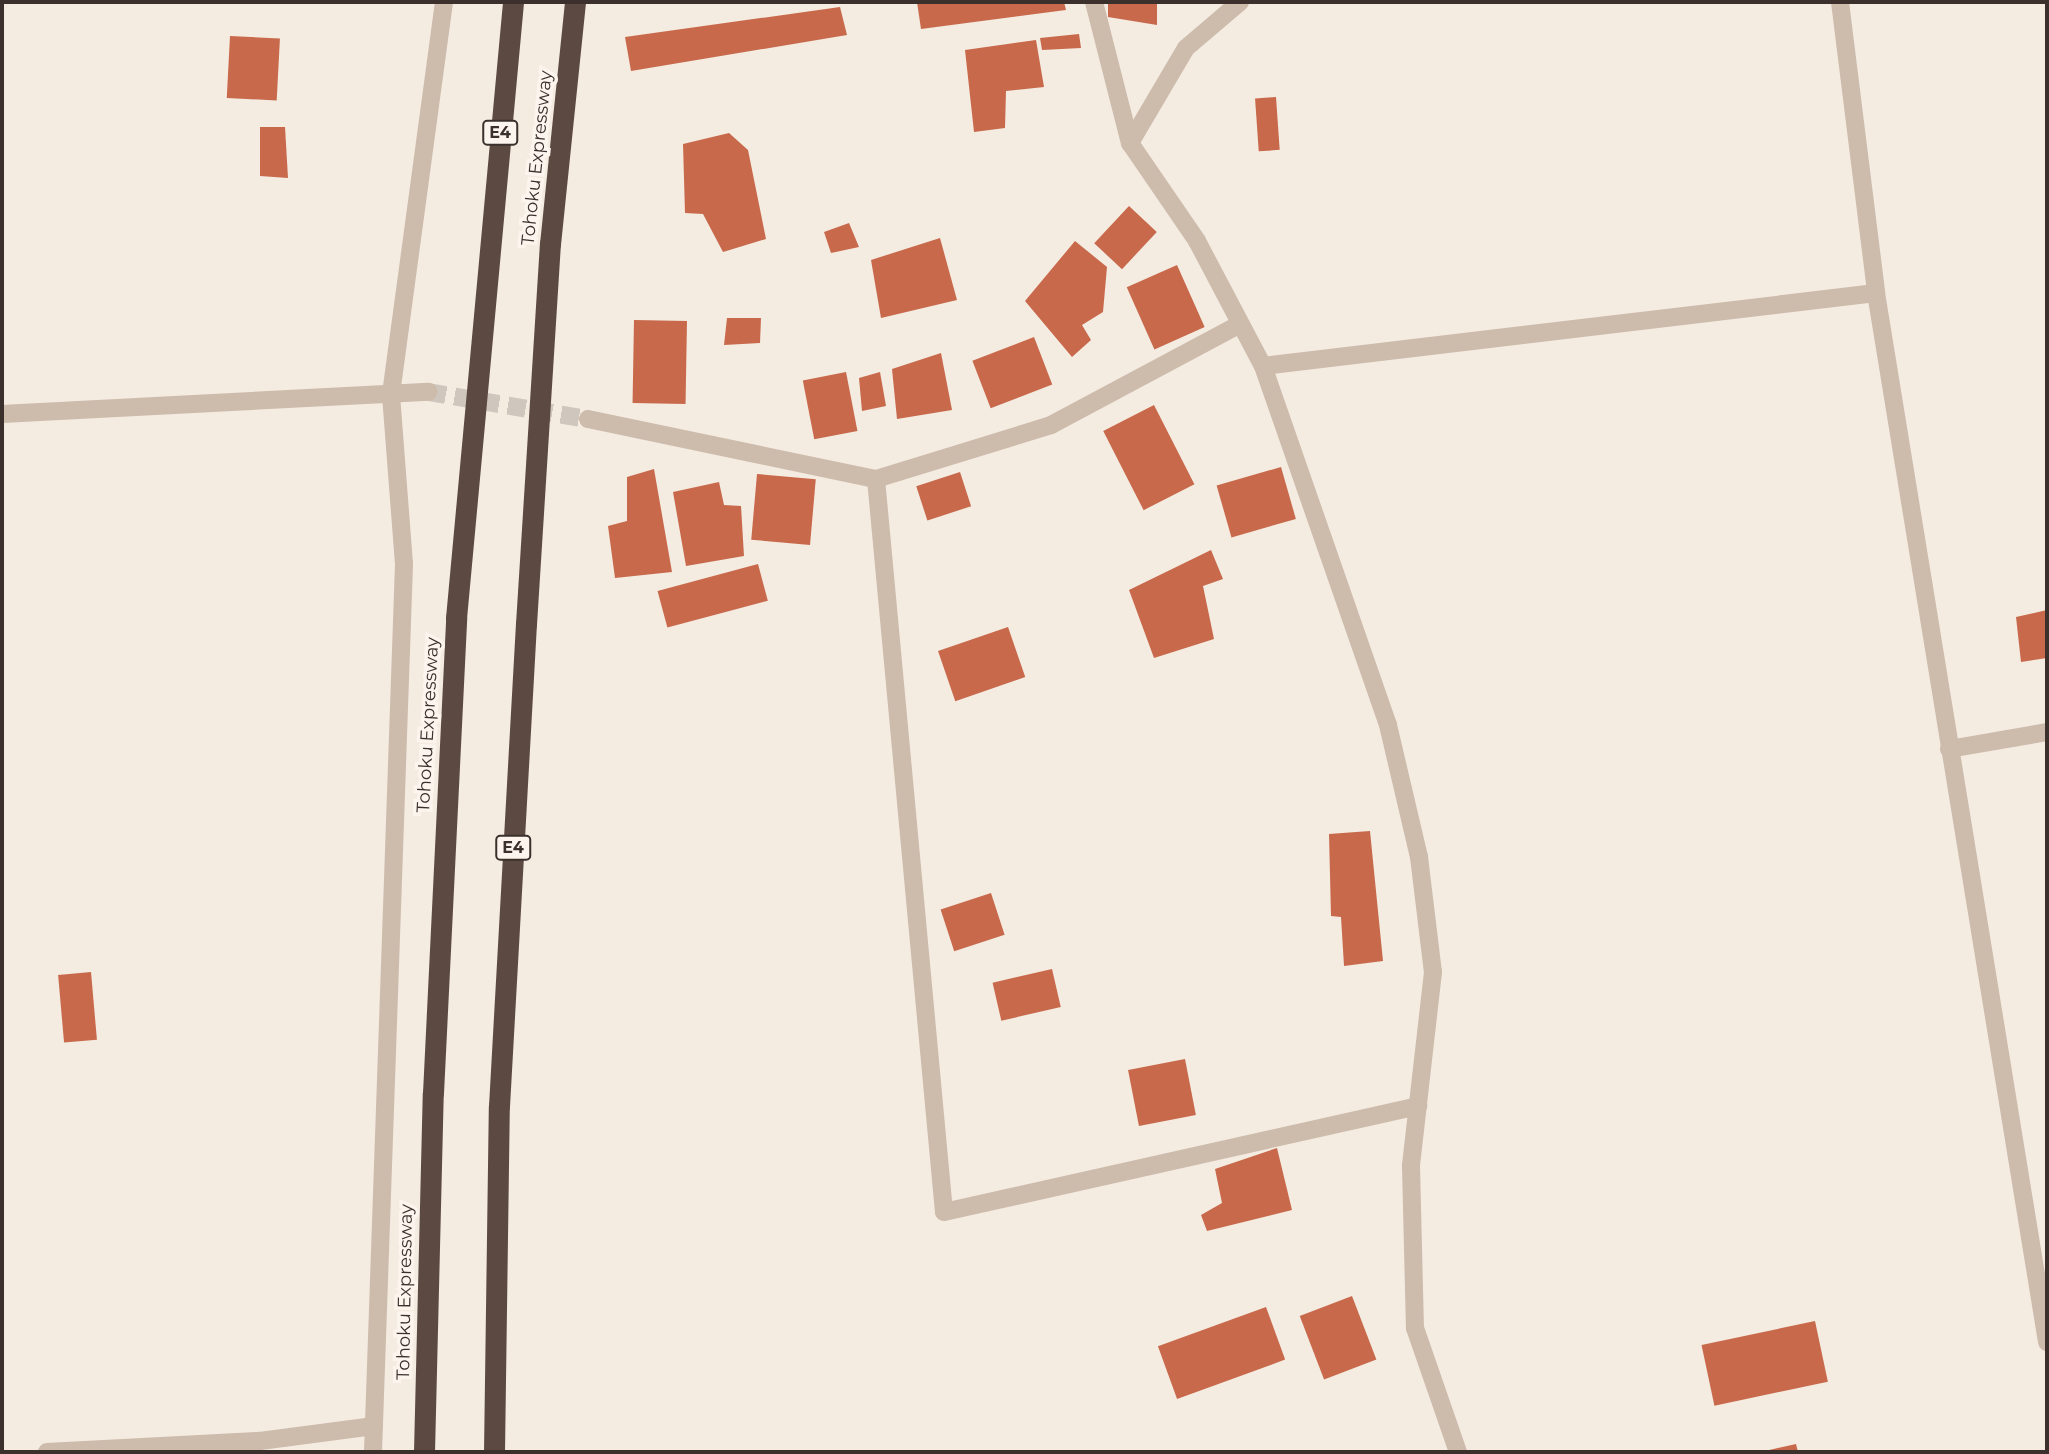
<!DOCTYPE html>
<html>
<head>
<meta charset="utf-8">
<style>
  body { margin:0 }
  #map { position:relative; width:2049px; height:1454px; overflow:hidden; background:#f4ebe1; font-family:Montserrat,sans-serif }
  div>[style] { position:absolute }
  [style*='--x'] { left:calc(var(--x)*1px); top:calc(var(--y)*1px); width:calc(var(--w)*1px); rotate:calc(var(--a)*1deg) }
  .building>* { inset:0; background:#c8694b; transform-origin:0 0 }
  .minor-tunnel>* { height:18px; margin-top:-9px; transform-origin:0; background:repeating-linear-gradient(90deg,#cfc6bd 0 18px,transparent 0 27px) }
  .service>* { height:18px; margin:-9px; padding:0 9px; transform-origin:9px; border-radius:9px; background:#cdbbac }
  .minor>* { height:18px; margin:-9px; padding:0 9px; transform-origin:9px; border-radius:9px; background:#cdbbac }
  .tertiary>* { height:18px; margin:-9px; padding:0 9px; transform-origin:9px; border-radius:9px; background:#cdbbac }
  .motorway>* { height:21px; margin:-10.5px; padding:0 10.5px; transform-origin:10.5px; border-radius:10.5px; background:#5c4a42 }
  span { translate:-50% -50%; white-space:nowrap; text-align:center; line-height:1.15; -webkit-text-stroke:7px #fbf5ee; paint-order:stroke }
  .shield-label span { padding:2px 5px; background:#fbf5ee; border:2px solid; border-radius:5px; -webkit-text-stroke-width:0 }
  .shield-label { font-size:16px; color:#3b302b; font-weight:700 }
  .street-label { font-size:18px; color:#3b302b }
  .frame { position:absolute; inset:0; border:4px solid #3b302b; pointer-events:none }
</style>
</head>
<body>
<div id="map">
  <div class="building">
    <div style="clip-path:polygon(917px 2px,1064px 2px,1066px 10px,921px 29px)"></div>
    <div style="clip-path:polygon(1108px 2px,1157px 2px,1157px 25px,1108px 17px)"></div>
    <div style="clip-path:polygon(840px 7px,847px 35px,631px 71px,625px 37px)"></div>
    <div style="clip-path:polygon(1079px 34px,1081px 48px,1042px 50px,1040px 38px)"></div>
    <div style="left:230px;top:36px;width:50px;height:62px;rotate:3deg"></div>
    <div style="clip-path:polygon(1036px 40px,1044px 87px,1006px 91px,1005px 128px,974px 132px,965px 50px)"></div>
    <div style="left:1276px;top:97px;width:53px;height:21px;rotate:86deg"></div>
    <div style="clip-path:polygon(260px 127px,285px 127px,288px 178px,260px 176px)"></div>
    <div style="clip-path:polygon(729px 133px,748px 150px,766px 239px,723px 252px,703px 214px,685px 213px,683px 144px)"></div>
    <div style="left:1129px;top:206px;width:38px;height:51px;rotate:43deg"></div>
    <div style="clip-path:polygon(849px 223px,859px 247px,831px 253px,824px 232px)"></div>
    <div style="clip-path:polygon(940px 238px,957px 300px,881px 318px,871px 260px)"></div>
    <div style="clip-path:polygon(1075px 241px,1107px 267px,1103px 312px,1082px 325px,1091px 340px,1072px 357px,1025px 301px)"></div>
    <div style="left:1177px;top:265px;width:68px;height:55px;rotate:66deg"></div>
    <div style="clip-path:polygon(727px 318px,761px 318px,760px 343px,724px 345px)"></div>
    <div style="left:634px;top:320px;width:53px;height:83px;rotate:1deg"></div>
    <div style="left:1034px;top:337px;width:51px;height:66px;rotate:69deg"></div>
    <div style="clip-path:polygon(941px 353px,952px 410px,897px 419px,892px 369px)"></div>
    <div style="left:846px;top:372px;width:60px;height:44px;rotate:79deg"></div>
    <div style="clip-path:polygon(880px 372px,886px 406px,862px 411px,859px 378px)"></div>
    <div style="left:1154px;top:405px;width:89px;height:57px;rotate:63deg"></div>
    <div style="left:1281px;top:467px;width:54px;height:67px;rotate:74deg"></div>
    <div style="clip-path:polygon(654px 469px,672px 572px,615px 578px,608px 526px,627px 521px,627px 477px)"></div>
    <div style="left:960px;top:472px;width:36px;height:46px;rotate:72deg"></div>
    <div style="left:757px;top:474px;width:59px;height:66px;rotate:5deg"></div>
    <div style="clip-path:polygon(719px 482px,724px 505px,741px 506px,744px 556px,686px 566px,673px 492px)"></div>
    <div style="clip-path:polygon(1211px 550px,1223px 579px,1203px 586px,1214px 639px,1154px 658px,1129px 590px)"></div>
    <div style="left:758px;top:564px;width:38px;height:104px;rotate:75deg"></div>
    <div style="clip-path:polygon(2047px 610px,2047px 658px,2021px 662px,2016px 617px)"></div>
    <div style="left:1008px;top:627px;width:53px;height:74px;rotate:71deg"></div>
    <div style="clip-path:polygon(1370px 831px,1383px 961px,1344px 966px,1341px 917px,1331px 916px,1329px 834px)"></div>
    <div style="left:991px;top:893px;width:44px;height:53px;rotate:72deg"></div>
    <div style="left:1052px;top:969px;width:39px;height:61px;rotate:77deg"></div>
    <div style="left:91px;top:972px;width:68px;height:33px;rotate:85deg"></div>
    <div style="left:1185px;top:1059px;width:57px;height:58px;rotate:79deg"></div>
    <div style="clip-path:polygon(1277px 1148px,1292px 1210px,1207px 1231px,1201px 1215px,1222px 1203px,1215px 1169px)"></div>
    <div style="left:1352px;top:1296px;width:68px;height:56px;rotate:69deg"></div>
    <div style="left:1266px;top:1307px;width:56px;height:115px;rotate:70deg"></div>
    <div style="left:1815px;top:1321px;width:62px;height:116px;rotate:78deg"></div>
    <div style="clip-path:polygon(1796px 1444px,1798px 1452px,1765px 1452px,1765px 1451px)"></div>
  </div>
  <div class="minor-tunnel">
    <div style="--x:428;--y:392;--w:162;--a:9.6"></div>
  </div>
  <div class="service">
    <div style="--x:1130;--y:143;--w:110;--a:-59.5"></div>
    <div style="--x:1186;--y:48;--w:71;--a:-40.4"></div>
    <div style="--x:876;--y:479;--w:736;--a:84.7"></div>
    <div style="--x:944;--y:1212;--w:486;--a:-12.6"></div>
  </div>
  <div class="minor">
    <div style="--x:1094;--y:2;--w:146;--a:75.7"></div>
    <div style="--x:1130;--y:143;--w:119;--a:55.6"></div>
    <div style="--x:1197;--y:241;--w:141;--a:62.2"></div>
    <div style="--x:1263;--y:366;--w:380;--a:70.8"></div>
    <div style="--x:1388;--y:725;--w:136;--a:76.8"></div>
    <div style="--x:1419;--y:857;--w:116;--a:83.1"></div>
    <div style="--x:1433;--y:972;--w:195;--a:96.5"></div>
    <div style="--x:1411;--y:1166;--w:162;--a:88.6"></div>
    <div style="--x:1415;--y:1328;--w:131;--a:70.9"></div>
    <div style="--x:1263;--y:366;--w:617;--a:-6.79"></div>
    <div style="--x:2;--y:414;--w:427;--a:-3"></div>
    <div style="--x:588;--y:419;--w:294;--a:11.8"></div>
    <div style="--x:876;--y:479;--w:183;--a:-17.1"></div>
    <div style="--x:1051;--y:425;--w:214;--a:-28.1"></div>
    <div style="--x:1949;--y:749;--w:99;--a:-9.8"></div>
    <div style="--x:47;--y:1452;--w:213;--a:-3"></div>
    <div style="--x:260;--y:1441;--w:115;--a:-7.5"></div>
    <div style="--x:373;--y:1452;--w:889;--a:-88"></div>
    <div style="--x:404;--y:564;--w:170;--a:-94.4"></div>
    <div style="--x:391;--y:394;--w:396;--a:-82.3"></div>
  </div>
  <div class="tertiary">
    <div style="--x:1840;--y:2;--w:293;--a:82.9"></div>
    <div style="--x:1876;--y:293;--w:1063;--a:80.74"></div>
  </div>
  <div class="motorway">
    <div style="--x:424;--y:1452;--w:359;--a:-88.6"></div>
    <div style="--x:433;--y:1093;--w:476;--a:-87.2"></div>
    <div style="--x:456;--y:618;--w:619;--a:-84.71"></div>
    <div style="--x:494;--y:1452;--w:346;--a:-89.2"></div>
    <div style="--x:499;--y:1106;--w:483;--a:-86.8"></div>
    <div style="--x:526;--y:624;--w:381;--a:-86.4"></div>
    <div style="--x:550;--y:244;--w:243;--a:-84.1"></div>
  </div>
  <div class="shield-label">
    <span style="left:500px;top:133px">E4</span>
    <span style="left:513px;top:848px">E4</span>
  </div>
  <div class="street-label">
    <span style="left:537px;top:158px;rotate:-84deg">Tohoku Expressway</span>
    <span style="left:428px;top:725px;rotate:-87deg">Tohoku Expressway</span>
    <span style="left:405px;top:1292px;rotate:-89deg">Tohoku Expressway</span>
  </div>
  <div class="frame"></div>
</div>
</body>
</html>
